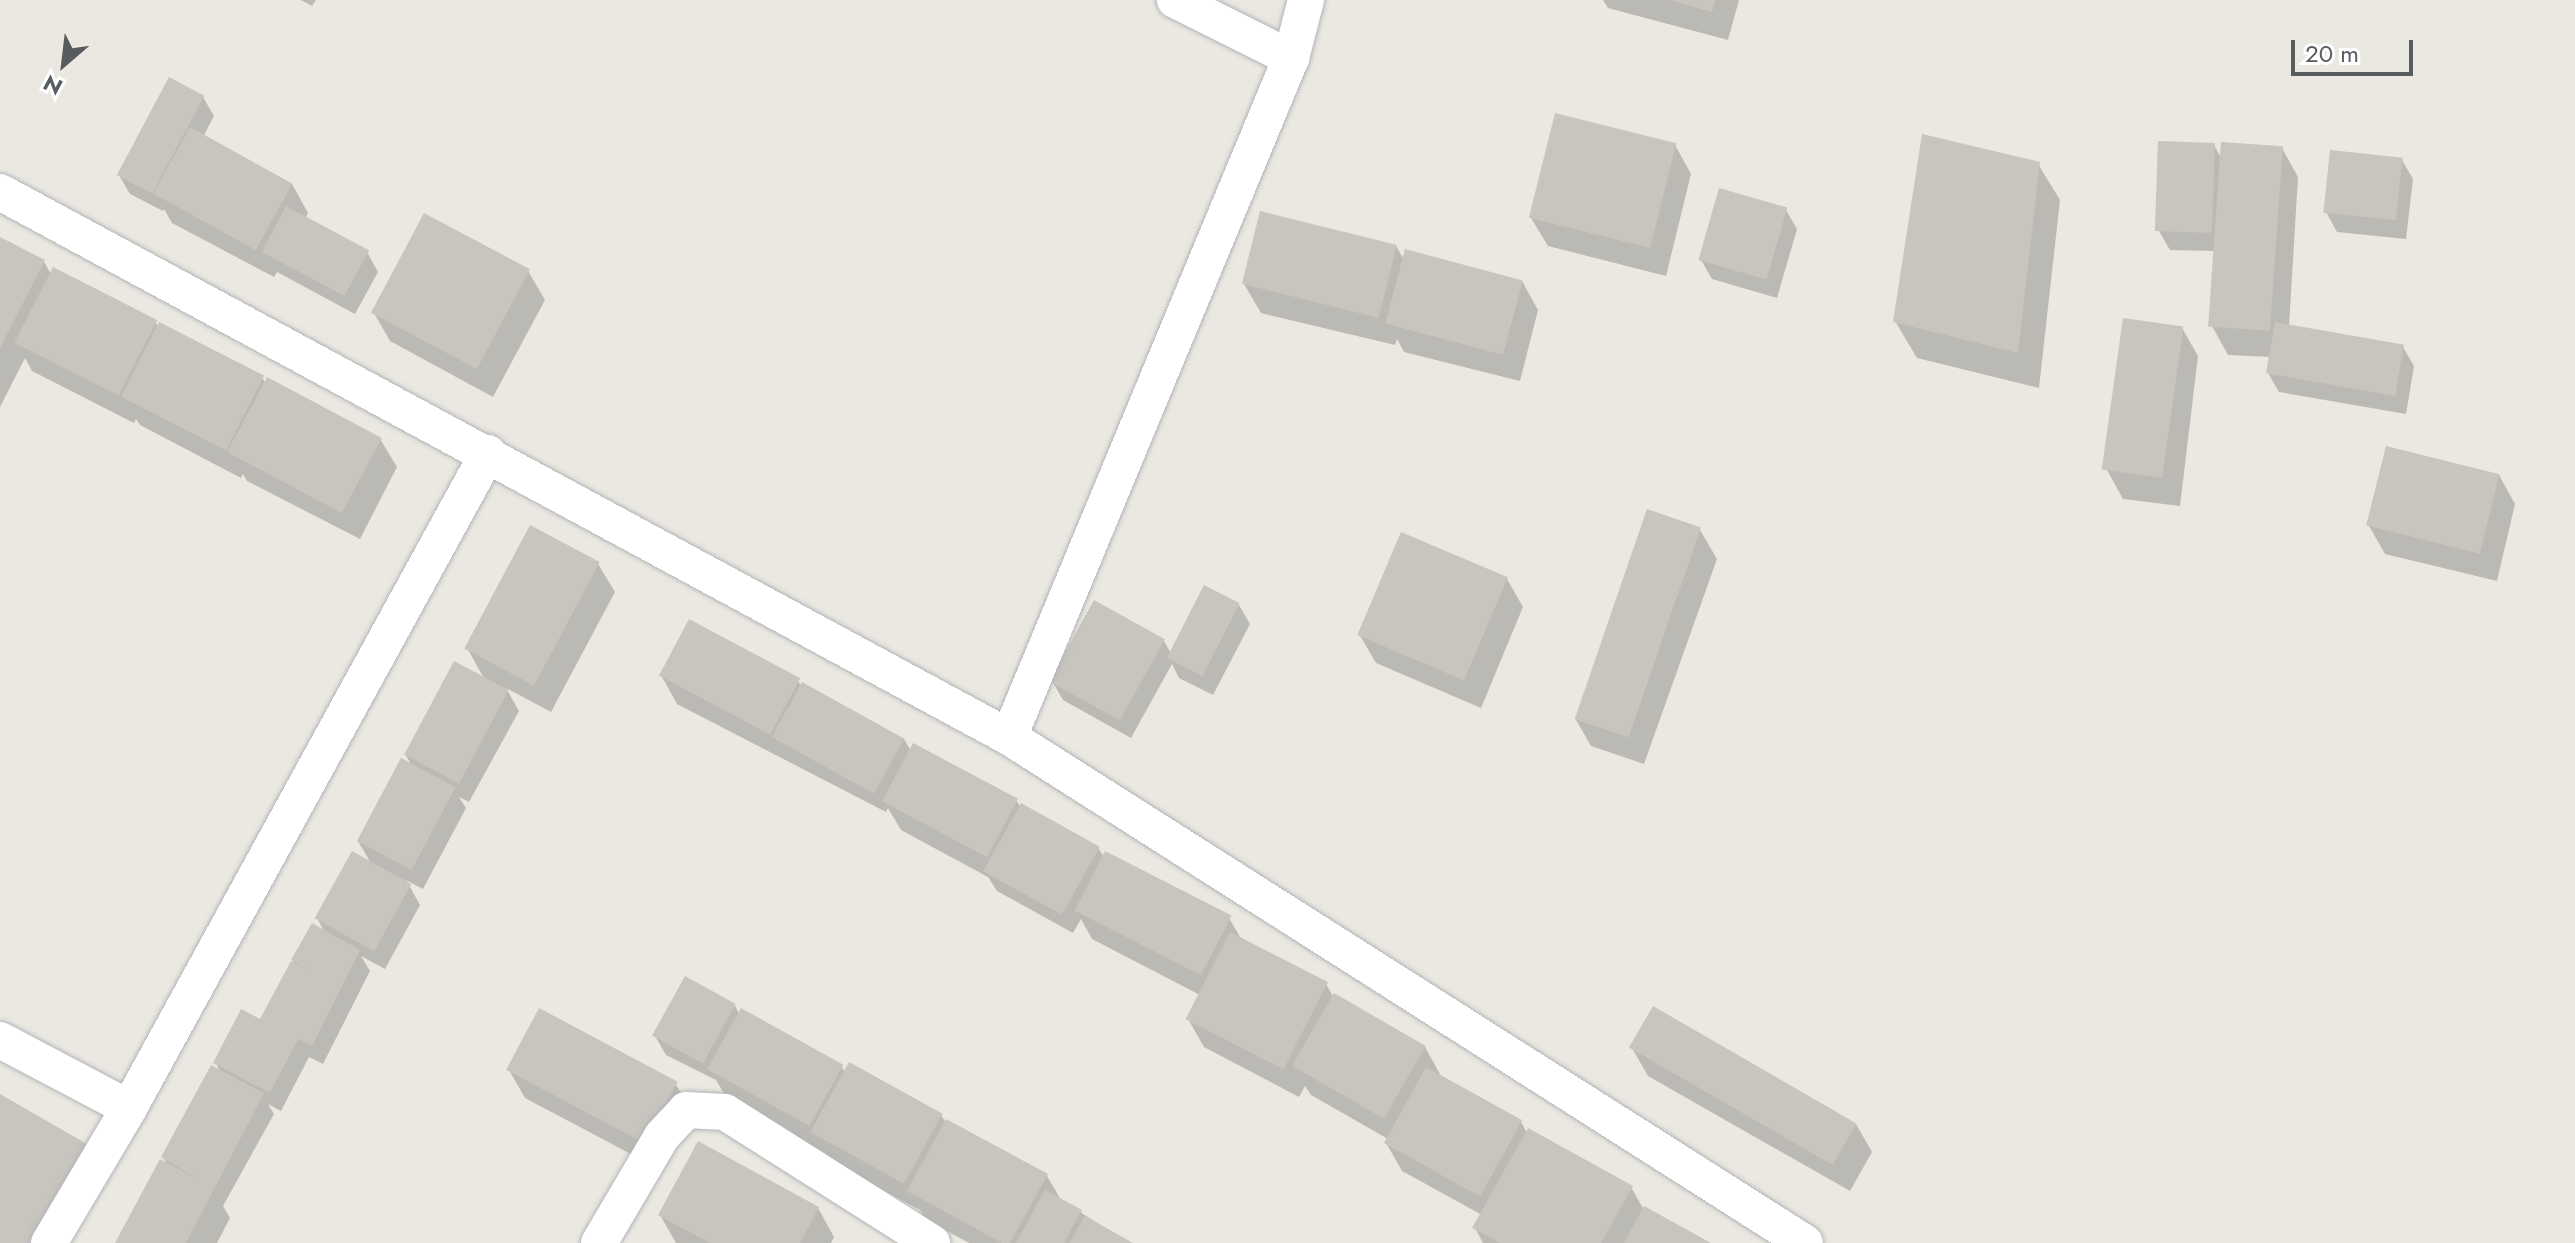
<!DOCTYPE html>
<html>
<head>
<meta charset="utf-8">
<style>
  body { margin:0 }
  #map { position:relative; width:2575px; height:1243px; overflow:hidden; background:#eae8e0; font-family:Jost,sans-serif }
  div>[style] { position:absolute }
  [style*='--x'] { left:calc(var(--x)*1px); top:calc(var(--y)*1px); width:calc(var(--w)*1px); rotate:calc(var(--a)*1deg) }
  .shadow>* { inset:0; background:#0003 }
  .building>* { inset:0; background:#c8c4be; transform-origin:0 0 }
  .roads { filter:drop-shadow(0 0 2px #b2b5b9) drop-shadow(0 0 2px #b2b5b9) }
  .street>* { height:36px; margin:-18px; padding:0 18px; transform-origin:18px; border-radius:18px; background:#fff }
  span { translate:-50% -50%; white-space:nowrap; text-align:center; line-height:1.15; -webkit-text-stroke:8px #fff; paint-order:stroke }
  .north { position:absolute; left:24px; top:24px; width:80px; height:80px; -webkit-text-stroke:6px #fff; paint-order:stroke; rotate:208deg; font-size:22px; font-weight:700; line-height:32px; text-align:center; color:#585c5f }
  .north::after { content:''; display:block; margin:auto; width:28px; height:36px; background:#585c5f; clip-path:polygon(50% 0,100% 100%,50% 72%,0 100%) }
  .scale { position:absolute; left:2291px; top:40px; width:122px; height:36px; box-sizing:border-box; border:4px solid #585c5f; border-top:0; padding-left:10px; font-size:24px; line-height:28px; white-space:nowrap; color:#585c5f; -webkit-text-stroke:6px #fff; paint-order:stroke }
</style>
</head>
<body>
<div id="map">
  <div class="shadow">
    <div style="clip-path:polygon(301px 0,316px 0,312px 6px)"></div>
    <div style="clip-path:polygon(1603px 0,1739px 0,1728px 40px,1608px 8px)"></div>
    <div style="clip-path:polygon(203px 97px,214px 116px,203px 137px,292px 184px,308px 213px,305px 219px,367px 252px,378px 272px,355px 314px,277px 272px,274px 277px,172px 223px,164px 209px,163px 211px,130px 194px,119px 175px)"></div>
    <div style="clip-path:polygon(1675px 145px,1691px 174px,1666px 276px,1548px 246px,1531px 218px)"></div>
    <div style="clip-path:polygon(2214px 145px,2222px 160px,2282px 148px,2298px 177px,2289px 327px,2403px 347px,2414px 366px,2406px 414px,2279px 392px,2268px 373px,2271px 357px,2228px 355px,2212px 326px,2216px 251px,2170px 250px,2159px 231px)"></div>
    <div style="clip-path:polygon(2402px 160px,2413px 179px,2406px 239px,2337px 232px,2326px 212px)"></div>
    <div style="clip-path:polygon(2038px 164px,2060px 200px,2039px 388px,1917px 358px,1895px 321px)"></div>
    <div style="clip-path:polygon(1786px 210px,1797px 229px,1777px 298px,1712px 279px,1701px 260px)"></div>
    <div style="clip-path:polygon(0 239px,44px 262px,51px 274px,155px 322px,159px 328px,262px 377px,266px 384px,380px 439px,397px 467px,360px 539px,247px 481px,243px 474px,241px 478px,140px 425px,136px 419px,134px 423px,32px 371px,25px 358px,0 407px)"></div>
    <div style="clip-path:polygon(1396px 246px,1404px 260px,1522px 281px,1538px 310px,1520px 381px,1404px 352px,1397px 339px,1395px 345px,1261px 313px,1244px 284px)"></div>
    <div style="clip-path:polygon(528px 271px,545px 300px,493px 397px,390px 341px,374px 313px)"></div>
    <div style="clip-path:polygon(2182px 328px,2198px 356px,2180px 506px,2123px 499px,2107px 470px)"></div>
    <div style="clip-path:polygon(2499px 475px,2515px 504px,2497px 581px,2385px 554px,2369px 526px)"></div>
    <div style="clip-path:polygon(1700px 530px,1717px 559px,1644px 764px,1591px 746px,1575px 718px)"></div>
    <div style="clip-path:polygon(598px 564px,615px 592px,551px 712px,506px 688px,519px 711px,469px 802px,459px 797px,466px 808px,423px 889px,406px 880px,420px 905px,385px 969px,361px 956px,370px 971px,323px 1064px,309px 1057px,281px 1111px,268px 1104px,274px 1114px,223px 1206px,230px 1218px,217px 1243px,117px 1243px,168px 1166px,163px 1157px,221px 1073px,216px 1063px,261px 1022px,313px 926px,325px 933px,317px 918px,372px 865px,358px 841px,412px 766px,405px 754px,485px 680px,467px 648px)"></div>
    <div style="clip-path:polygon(1507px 579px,1523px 607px,1481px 708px,1376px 663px,1359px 634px)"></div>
    <div style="clip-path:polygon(1239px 605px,1250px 624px,1213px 695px,1179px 678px,1172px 664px,1131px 738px,1063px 700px,1052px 681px,1163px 640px,1171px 653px)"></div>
    <div style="clip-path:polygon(661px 675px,798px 681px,802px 687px,904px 739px,911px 751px,1016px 800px,1021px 808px,1098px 848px,1104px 857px,1229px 918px,1243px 942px,1326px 984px,1334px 998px,1425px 1047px,1441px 1076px,1521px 1122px,1527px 1133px,1631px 1187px,1644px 1210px,1707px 1243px,1483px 1243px,1475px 1228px,1482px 1215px,1402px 1171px,1386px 1143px,1388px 1139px,1311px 1095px,1305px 1086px,1299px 1097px,1204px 1047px,1188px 1019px,1200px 995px,1092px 939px,1081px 919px,1073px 933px,997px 891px,988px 877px,901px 830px,888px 808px,886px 812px,677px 704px)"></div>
    <div style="clip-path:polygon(735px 1006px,740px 1015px,842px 1067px,845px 1073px,941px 1115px,946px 1123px,1047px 1176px,1061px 1200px,1129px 1243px,969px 1243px,925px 1219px,920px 1210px,829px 1161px,825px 1153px,726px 1097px,716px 1080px,666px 1055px,655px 1036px)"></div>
    <div style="clip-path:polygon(1632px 1048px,1856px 1124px,1872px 1152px,1850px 1191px,1648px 1076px)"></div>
    <div style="clip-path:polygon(509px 1070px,675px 1083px,692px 1112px,661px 1170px,525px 1098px)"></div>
    <div style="clip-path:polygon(818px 1208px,834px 1237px,831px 1243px,676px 1243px,660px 1215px)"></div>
  </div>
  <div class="building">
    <div style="clip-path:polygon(1669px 0,1716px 0,1712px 12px)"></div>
    <div style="left:169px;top:77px;width:40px;height:111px;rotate:28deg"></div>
    <div style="left:1555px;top:113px;width:125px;height:108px;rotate:14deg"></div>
    <div style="left:190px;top:127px;width:117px;height:76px;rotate:29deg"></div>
    <div style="clip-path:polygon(1922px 134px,2040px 162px,2018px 353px,1893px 322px)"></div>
    <div style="left:2158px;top:141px;width:57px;height:90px;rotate:2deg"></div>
    <div style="left:2221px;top:142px;width:62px;height:185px;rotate:4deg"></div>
    <div style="left:2330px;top:150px;width:73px;height:63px;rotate:6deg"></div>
    <div style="left:1719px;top:188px;width:71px;height:75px;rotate:16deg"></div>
    <div style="left:286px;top:206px;width:94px;height:52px;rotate:28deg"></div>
    <div style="left:1260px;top:211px;width:141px;height:75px;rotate:14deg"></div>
    <div style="left:424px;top:213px;width:120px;height:113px;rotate:28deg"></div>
    <div style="clip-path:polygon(0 237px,45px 260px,0 348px)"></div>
    <div style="left:1405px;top:249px;width:122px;height:77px;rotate:15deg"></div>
    <div style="left:53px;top:267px;width:117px;height:85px;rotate:27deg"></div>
    <div style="left:2123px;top:318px;width:61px;height:153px;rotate:8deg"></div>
    <div style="left:159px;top:322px;width:118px;height:84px;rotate:27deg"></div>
    <div style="left:2275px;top:322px;width:131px;height:52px;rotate:10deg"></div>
    <div style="left:267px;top:377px;width:130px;height:85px;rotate:28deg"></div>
    <div style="left:2386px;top:446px;width:117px;height:82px;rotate:14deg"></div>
    <div style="left:1647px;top:509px;width:57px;height:222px;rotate:19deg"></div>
    <div style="left:530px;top:525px;width:79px;height:140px;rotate:28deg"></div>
    <div style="left:1401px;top:532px;width:116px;height:112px;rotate:23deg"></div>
    <div style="left:1204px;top:585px;width:40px;height:82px;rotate:27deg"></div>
    <div style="left:1094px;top:600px;width:81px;height:93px;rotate:29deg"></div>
    <div style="left:689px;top:619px;width:126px;height:64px;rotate:28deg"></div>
    <div style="left:454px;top:661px;width:62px;height:106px;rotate:28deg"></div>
    <div style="left:802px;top:682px;width:117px;height:63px;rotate:29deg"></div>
    <div style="left:913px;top:743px;width:119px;height:66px;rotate:28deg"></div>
    <div style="left:401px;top:758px;width:62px;height:94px;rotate:28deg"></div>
    <div style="left:1021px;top:803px;width:90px;height:78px;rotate:29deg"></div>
    <div style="left:352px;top:851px;width:68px;height:77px;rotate:29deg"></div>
    <div style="left:1105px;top:851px;width:142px;height:67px;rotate:27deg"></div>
    <div style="clip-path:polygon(312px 923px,360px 950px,312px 1046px,298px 1039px,270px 1093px,213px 1063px,241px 1009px,260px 1019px,291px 961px,310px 971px,291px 960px)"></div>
    <div style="left:1230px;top:932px;width:110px;height:98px;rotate:27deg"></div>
    <div style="left:685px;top:976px;width:58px;height:68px;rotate:29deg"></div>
    <div style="left:1334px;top:993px;width:106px;height:84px;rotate:30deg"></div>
    <div style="left:1653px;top:1006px;width:235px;height:48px;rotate:30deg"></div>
    <div style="left:539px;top:1008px;width:157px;height:70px;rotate:28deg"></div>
    <div style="left:741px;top:1008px;width:117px;height:70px;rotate:29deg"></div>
    <div style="left:849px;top:1062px;width:107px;height:80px;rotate:29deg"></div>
    <div style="clip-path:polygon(211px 1065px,264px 1093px,186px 1243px,115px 1243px,160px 1159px,201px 1181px,161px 1157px)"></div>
    <div style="left:1426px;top:1067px;width:110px;height:87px;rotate:29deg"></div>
    <div style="clip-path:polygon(0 1094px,87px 1144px,30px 1243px,0 1243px)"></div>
    <div style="clip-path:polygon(946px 1119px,1048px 1174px,1010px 1243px,1002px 1243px,907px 1191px)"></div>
    <div style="clip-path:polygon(1528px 1128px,1633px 1186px,1601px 1243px,1500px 1243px,1472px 1228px)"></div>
    <div style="clip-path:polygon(698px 1141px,819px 1207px,800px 1243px,710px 1243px,658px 1215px)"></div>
    <div style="clip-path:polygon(1045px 1190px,1082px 1210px,1064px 1243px,1016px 1243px)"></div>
    <div style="clip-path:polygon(1644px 1206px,1711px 1243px,1624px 1243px)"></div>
    <div style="clip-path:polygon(1085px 1216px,1133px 1243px,1069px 1243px)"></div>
  </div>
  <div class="roads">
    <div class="street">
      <div style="--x:1175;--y:0;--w:130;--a:26.6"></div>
      <div style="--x:0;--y:192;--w:1147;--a:28.38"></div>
      <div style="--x:1009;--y:737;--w:943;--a:32.44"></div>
      <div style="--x:1009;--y:737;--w:735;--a:-67.45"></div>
      <div style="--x:1291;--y:58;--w:60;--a:-75.5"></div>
      <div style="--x:0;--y:1040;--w:146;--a:27.8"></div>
      <div style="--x:49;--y:1243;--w:157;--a:-59.3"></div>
      <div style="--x:129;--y:1108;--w:747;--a:-61.27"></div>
      <div style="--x:599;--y:1243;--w:124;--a:-59.5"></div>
      <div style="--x:662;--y:1136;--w:35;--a:-47"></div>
      <div style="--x:686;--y:1110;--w:39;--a:3"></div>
      <div style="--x:725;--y:1112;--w:245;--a:32.3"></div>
    </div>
  </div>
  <div class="north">N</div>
  <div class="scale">20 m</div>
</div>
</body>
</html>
